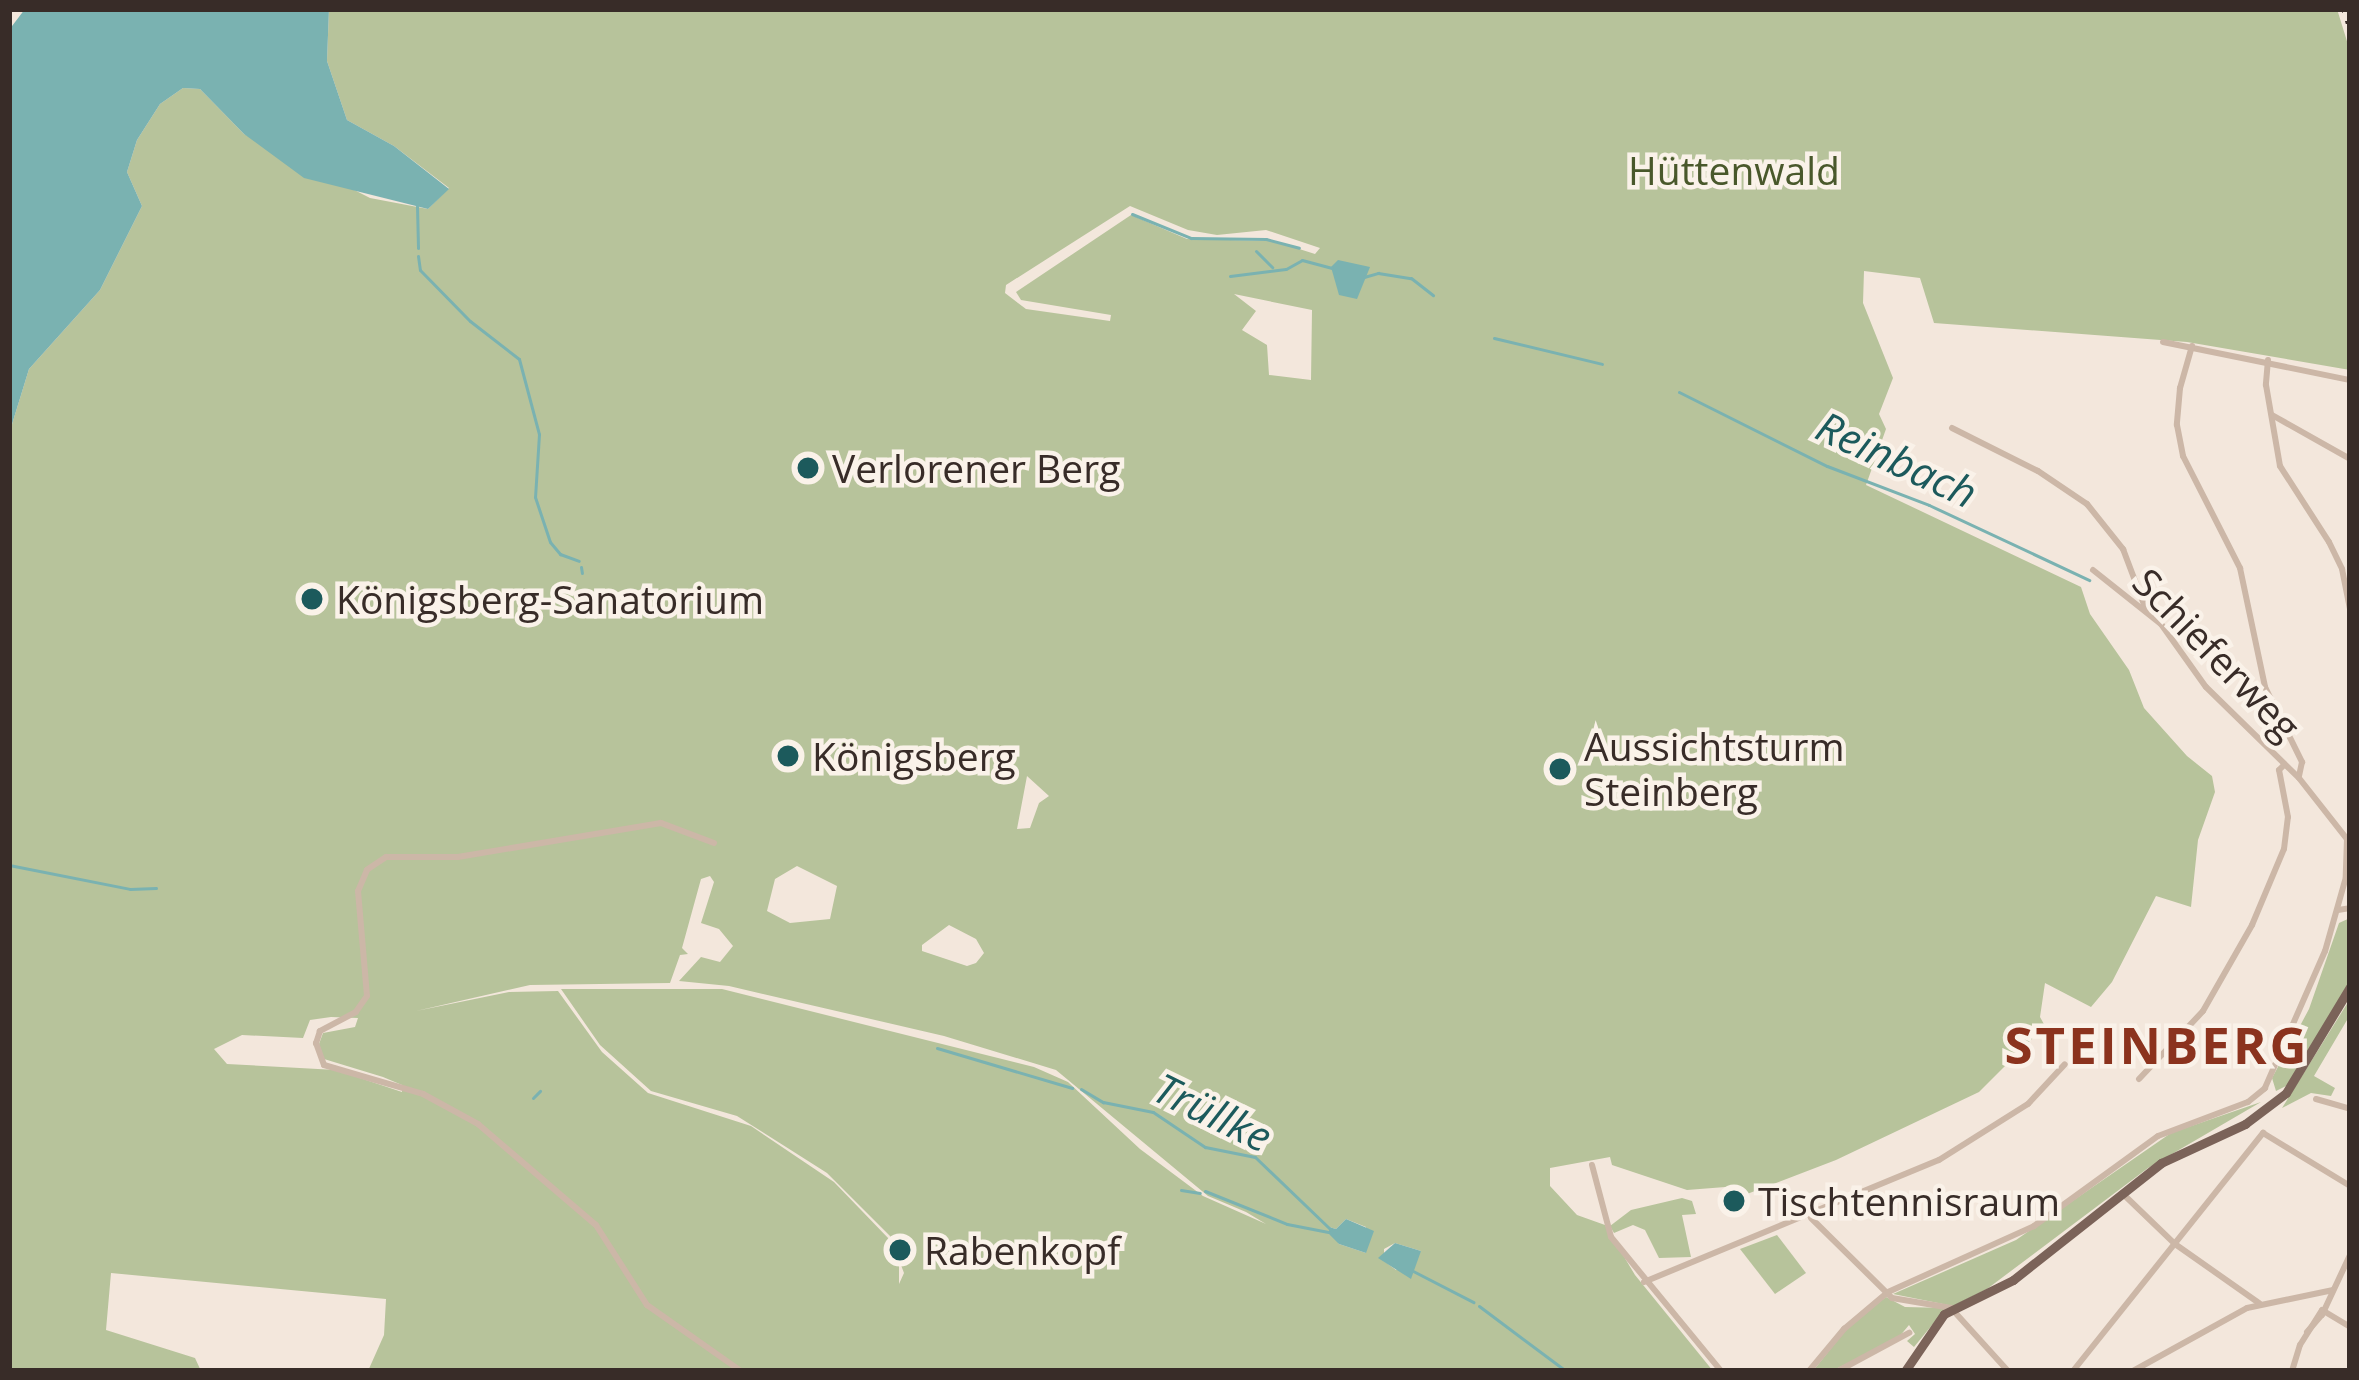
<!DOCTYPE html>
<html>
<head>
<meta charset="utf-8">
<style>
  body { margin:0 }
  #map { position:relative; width:2359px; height:1380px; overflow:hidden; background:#f3e7dc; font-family:"Open Sans",sans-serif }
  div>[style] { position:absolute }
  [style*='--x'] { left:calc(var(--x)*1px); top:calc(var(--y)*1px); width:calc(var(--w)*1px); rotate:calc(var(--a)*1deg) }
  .green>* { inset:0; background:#b7c39b }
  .water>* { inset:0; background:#7ab2b1 }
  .stream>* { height:3px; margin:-1.5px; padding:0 1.5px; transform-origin:1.5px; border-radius:1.5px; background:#7ab2b1 }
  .minor>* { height:6px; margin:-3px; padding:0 3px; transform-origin:3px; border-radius:3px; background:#ccb7a7 }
  .major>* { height:9px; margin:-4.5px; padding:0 4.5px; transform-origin:4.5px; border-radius:4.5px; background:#7b6359 }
  .rail>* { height:3px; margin-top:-1.5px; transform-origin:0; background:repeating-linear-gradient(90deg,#382c28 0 3px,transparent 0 12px) }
  .dots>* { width:33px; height:33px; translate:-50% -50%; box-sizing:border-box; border:6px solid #faf2e9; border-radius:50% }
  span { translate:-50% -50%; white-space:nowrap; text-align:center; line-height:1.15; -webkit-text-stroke:9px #faf2e9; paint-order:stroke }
  .park-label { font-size:39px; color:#49582b }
  .poi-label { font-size:39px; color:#382c28 }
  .left { translate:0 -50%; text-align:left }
  .street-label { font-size:39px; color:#382c28 }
  .water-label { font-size:42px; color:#1c5a5c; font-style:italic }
  .district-label { font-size:51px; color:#8b331e; font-weight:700; letter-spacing:3px }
  .frame { position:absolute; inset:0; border:12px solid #382c28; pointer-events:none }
</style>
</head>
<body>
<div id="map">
  <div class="green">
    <div style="clip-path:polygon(evenodd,329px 9px,2337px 9px,2350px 51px,2350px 370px,2187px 342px,1934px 323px,1920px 278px,1864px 271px,1863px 303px,1893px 378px,1879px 414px,1886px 429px,1866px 485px,2081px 587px,2090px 614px,2129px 670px,2144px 708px,2187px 756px,2212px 776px,2215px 792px,2198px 840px,2191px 907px,2156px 896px,2112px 982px,2091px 1007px,2045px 983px,2040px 1017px,2045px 1026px,1979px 1092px,1836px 1160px,1747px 1194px,1738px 1186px,1687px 1190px,1612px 1165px,1610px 1157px,1550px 1168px,1550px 1186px,1577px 1215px,1605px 1225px,1635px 1275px,1713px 1371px,368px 1371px,384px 1335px,386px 1299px,111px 1273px,106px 1330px,195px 1358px,201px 1371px,9px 1371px,9px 434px,29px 369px,100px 290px,142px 206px,127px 172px,137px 140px,160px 104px,183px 88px,200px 89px,244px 134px,370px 198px,428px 209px,449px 188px,394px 146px,347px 120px,327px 61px,329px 9px,1130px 206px,1188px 230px,1217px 235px,1266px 230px,1320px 248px,1315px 254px,1274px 241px,1187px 239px,1131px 215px,1016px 292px,1021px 300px,1111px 315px,1110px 321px,1026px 309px,1005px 293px,1006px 285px,1130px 206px,329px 9px,1234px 294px,1312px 310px,1311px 380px,1269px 375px,1267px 345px,1242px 330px,1256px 311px,1234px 294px,329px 9px,1027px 776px,1049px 796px,1039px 803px,1030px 828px,1017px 829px,1027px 776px,329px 9px,797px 866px,837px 886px,830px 919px,790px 923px,767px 911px,775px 879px,797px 866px,329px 9px,710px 876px,714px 882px,701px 923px,719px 929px,733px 946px,720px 962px,701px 957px,679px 981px,729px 986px,944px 1036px,1056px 1070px,1208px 1196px,1246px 1212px,1266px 1224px,1203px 1196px,1140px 1149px,1068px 1082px,1034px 1067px,722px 989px,561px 989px,600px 1045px,651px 1091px,737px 1116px,827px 1173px,890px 1236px,904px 1273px,899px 1284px,899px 1266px,889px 1239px,834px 1182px,751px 1126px,648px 1093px,602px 1052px,558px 991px,509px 992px,416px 1011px,530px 985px,670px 983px,680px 955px,688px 954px,682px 948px,701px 879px,710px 876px,329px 9px,949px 925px,976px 939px,984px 953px,976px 963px,967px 966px,922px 951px,922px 945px,949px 925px,329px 9px,331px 1017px,358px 1018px,355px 1027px,323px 1033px,319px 1044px,324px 1059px,383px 1077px,402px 1085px,402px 1092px,336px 1070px,227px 1064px,214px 1049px,242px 1035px,303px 1038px,310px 1020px,331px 1017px,329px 9px,1346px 1219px,1366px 1227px,1366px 1253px,1339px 1244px,1329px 1227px,1336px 1229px,1346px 1219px,329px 9px,1395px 1243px,1421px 1251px,1396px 1270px,1384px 1261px,1384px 1249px,1395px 1243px)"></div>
    <div style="clip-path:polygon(2350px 918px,2350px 981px,2288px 1085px,2276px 1091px,2272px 1078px,2309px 1009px,2339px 923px)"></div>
    <div style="clip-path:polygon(2350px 999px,2350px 1015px,2314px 1076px,2335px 1088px,2331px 1096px,2311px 1093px,2282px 1108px)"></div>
    <div style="clip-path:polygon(2261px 1102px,2148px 1168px,1987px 1289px,1953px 1306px,1893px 1294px,2016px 1240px,2171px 1133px)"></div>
    <div style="clip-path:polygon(1682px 1198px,1692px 1201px,1696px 1214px,1682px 1215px,1691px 1257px,1659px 1258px,1645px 1230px,1633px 1225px,1614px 1233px,1610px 1226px,1631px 1210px)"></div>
    <div style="clip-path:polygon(1777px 1235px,1806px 1273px,1775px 1294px,1740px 1249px)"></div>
    <div style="clip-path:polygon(1886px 1297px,1905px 1307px,1946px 1308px,1914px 1347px,1907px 1341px,1915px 1334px,1909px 1325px,1899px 1337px,1832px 1371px,1813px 1371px,1848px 1327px)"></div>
  </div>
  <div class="water">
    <div style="clip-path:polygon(25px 9px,329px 9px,327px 61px,347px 120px,394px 146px,449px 189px,428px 209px,304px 178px,244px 134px,200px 89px,183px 88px,160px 104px,137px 140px,127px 172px,142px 206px,100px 290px,29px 369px,9px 434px,9px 30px)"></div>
    <div style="clip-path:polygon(1338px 260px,1370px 267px,1357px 299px,1339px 295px,1331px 267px)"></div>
    <div style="clip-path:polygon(1346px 1219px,1374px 1231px,1366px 1253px,1339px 1244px,1329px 1234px,1329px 1227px,1336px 1229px)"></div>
    <div style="clip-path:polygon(1395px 1243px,1421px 1251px,1411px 1279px,1378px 1258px)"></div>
  </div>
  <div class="stream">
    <div style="--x:417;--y:206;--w:42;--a:88.6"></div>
    <div style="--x:1132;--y:214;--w:64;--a:22.1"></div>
    <div style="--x:1191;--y:238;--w:75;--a:0.8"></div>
    <div style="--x:1266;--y:239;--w:34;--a:15"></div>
    <div style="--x:1256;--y:251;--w:23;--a:45"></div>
    <div style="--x:418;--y:256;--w:14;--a:82"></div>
    <div style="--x:420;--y:270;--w:71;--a:45.6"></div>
    <div style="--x:470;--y:321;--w:62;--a:37.8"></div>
    <div style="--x:519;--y:359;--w:78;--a:75.1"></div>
    <div style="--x:539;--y:434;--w:63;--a:93.6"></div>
    <div style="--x:535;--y:497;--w:47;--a:71.6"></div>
    <div style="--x:550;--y:542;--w:16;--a:50"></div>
    <div style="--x:560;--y:554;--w:20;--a:20"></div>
    <div style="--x:1230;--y:276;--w:56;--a:-7.1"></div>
    <div style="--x:1286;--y:269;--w:18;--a:-29"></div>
    <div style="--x:1302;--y:260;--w:31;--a:15"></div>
    <div style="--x:1364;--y:277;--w:15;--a:-16"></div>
    <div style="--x:1378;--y:273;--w:33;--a:9"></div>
    <div style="--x:1411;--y:278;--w:28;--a:38"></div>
    <div style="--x:1494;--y:338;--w:111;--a:13.5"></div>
    <div style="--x:1679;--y:392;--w:165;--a:26.6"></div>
    <div style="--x:1827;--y:466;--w:109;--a:20.9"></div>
    <div style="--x:1929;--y:505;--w:177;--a:25.1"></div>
    <div style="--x:581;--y:567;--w:6;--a:81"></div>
    <div style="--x:9;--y:865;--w:123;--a:11.2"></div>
    <div style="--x:130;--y:889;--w:26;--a:-2"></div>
    <div style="--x:937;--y:1048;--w:141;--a:16.5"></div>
    <div style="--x:1081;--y:1089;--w:26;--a:31"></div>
    <div style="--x:1103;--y:1102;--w:51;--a:11.3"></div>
    <div style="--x:1153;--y:1112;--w:63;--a:33.9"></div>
    <div style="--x:1205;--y:1147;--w:51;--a:11.3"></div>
    <div style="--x:1255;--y:1157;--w:104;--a:43.8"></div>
    <div style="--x:533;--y:1098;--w:10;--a:-45"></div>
    <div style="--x:1181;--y:1190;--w:19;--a:9"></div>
    <div style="--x:1205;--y:1191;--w:88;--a:21.9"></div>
    <div style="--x:1287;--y:1224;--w:42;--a:11"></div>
    <div style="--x:1413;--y:1271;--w:68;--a:27.3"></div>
    <div style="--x:1479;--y:1306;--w:109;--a:36.8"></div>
  </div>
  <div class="minor">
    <div style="--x:2163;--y:342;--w:191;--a:11.5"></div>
    <div style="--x:2192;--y:346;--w:44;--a:105.9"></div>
    <div style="--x:2180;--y:388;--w:37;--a:95"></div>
    <div style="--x:2177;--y:425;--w:32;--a:79"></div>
    <div style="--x:2183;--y:456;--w:126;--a:63"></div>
    <div style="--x:2240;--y:568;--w:122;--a:78.1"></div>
    <div style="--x:2265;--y:687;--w:84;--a:63.7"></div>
    <div style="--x:2302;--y:762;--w:14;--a:102"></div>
    <div style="--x:2268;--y:360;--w:25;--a:95"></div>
    <div style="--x:2266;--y:385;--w:82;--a:80.2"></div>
    <div style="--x:2280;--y:466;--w:90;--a:57.2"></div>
    <div style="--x:2329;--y:542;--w:30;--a:64"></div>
    <div style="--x:2342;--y:569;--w:41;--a:78.7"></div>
    <div style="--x:2272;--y:415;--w:90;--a:29.4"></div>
    <div style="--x:1952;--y:428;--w:96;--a:26.6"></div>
    <div style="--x:2038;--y:471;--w:59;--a:34"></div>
    <div style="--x:2087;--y:504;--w:58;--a:51.3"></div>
    <div style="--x:2123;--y:549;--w:65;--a:69.3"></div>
    <div style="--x:2093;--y:570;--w:87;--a:38.5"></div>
    <div style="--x:2161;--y:624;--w:77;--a:54.5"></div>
    <div style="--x:2206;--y:687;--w:130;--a:44.4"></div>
    <div style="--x:2299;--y:778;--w:78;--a:51.8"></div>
    <div style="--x:2347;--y:839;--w:38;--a:92"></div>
    <div style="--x:2346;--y:877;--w:77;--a:105.8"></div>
    <div style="--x:2325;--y:951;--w:150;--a:113.7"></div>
    <div style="--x:714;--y:843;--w:57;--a:-159.3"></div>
    <div style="--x:661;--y:823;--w:206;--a:170.5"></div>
    <div style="--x:458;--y:857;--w:72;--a:180"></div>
    <div style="--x:386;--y:857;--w:23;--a:146"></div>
    <div style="--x:367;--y:870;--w:23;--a:113"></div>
    <div style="--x:358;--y:891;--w:105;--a:85.1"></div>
    <div style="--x:367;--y:996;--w:19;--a:125"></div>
    <div style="--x:356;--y:1012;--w:41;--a:152.2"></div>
    <div style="--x:320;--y:1031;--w:13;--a:108"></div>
    <div style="--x:316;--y:1043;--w:23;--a:70"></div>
    <div style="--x:324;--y:1065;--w:103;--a:16.3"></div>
    <div style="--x:423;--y:1094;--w:63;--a:28.6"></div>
    <div style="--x:478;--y:1124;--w:155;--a:40.6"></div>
    <div style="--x:596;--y:1225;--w:95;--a:57.5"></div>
    <div style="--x:647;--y:1305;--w:115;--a:35.1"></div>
    <div style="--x:2338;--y:910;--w:12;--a:-9"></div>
    <div style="--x:2139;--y:1079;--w:93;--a:-46.7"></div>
    <div style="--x:2203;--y:1011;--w:99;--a:-60.3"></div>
    <div style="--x:2252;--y:925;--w:82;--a:-67.2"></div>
    <div style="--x:2284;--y:849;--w:32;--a:-83"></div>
    <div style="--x:2288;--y:817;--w:48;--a:-100.8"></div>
    <div style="--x:2279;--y:770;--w:8;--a:-45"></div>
    <div style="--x:2316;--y:1099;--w:35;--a:16"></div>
    <div style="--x:1592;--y:1165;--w:74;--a:75.2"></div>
    <div style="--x:1611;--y:1237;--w:173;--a:50.6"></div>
    <div style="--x:2122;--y:1193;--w:74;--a:43.9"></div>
    <div style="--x:2175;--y:1244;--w:103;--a:35.1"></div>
    <div style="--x:1811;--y:1218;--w:114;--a:44.6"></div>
    <div style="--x:1892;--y:1298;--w:60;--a:9.6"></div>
    <div style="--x:1951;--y:1308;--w:85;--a:47.9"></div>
    <div style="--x:1644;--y:1282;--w:319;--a:-22.5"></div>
    <div style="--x:1939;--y:1160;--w:105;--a:-32.2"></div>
    <div style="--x:2028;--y:1104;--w:54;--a:-47.2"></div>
    <div style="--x:2322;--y:1310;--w:33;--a:31"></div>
    <div style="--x:2307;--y:1332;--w:23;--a:-49"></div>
    <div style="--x:2322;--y:1315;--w:66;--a:-65"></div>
    <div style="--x:1809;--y:1371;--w:55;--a:-50.2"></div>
    <div style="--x:1844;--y:1329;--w:57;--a:-40.1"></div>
    <div style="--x:1888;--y:1292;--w:160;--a:-24.3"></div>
    <div style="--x:2034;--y:1226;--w:153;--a:-36"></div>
    <div style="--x:2158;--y:1136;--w:96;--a:-20.7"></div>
    <div style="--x:2248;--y:1102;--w:22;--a:-39"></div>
    <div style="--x:1838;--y:1371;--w:81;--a:-28.2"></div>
    <div style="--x:2073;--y:1371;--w:305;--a:-51.4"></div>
    <div style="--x:2263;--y:1133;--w:102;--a:31.3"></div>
    <div style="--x:2133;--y:1371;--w:130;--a:-28.9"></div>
    <div style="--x:2247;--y:1308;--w:88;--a:-11.8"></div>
    <div style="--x:2292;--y:1371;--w:27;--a:-73"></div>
    <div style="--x:2300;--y:1345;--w:41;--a:-57.8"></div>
  </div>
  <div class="major">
    <div style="--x:1905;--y:1371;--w:69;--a:-55.6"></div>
    <div style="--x:1944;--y:1314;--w:77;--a:-26.2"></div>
    <div style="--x:2013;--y:1280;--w:189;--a:-38.3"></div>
    <div style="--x:2161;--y:1163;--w:93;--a:-24.9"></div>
    <div style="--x:2245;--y:1124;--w:51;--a:-37.1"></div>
    <div style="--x:2286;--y:1093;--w:124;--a:-58.9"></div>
  </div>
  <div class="rail">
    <div style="--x:2343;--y:9;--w:24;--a:73"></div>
  </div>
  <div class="dots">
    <div style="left:808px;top:468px;background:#1c5a5c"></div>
    <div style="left:312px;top:599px;background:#1c5a5c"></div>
    <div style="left:788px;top:756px;background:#1c5a5c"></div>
    <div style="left:1560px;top:769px;background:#1c5a5c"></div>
    <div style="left:1734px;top:1201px;background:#1c5a5c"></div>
    <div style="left:900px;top:1250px;background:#1c5a5c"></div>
  </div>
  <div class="park-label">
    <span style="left:1734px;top:170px">Hüttenwald</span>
  </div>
  <div class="poi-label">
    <span class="left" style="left:832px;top:468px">Verlorener Berg</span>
    <span class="left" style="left:336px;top:599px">Königsberg-Sanatorium</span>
    <span class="left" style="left:1584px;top:769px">Aussichtsturm<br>Steinberg</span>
    <span class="left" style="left:812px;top:756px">Königsberg</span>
    <span class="left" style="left:1758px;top:1201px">Tischtennisraum</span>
    <span class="left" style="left:924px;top:1250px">Rabenkopf</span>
  </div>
  <div class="street-label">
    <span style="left:2217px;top:654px;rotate:46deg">Schieferweg</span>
  </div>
  <div class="water-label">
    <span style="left:1897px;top:459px;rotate:25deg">Reinbach</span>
    <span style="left:1213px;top:1112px;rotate:26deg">Trüllke</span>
  </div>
  <div class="district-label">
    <span style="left:2157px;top:1044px">STEINBERG</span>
  </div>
  <div class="frame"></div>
</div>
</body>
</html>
